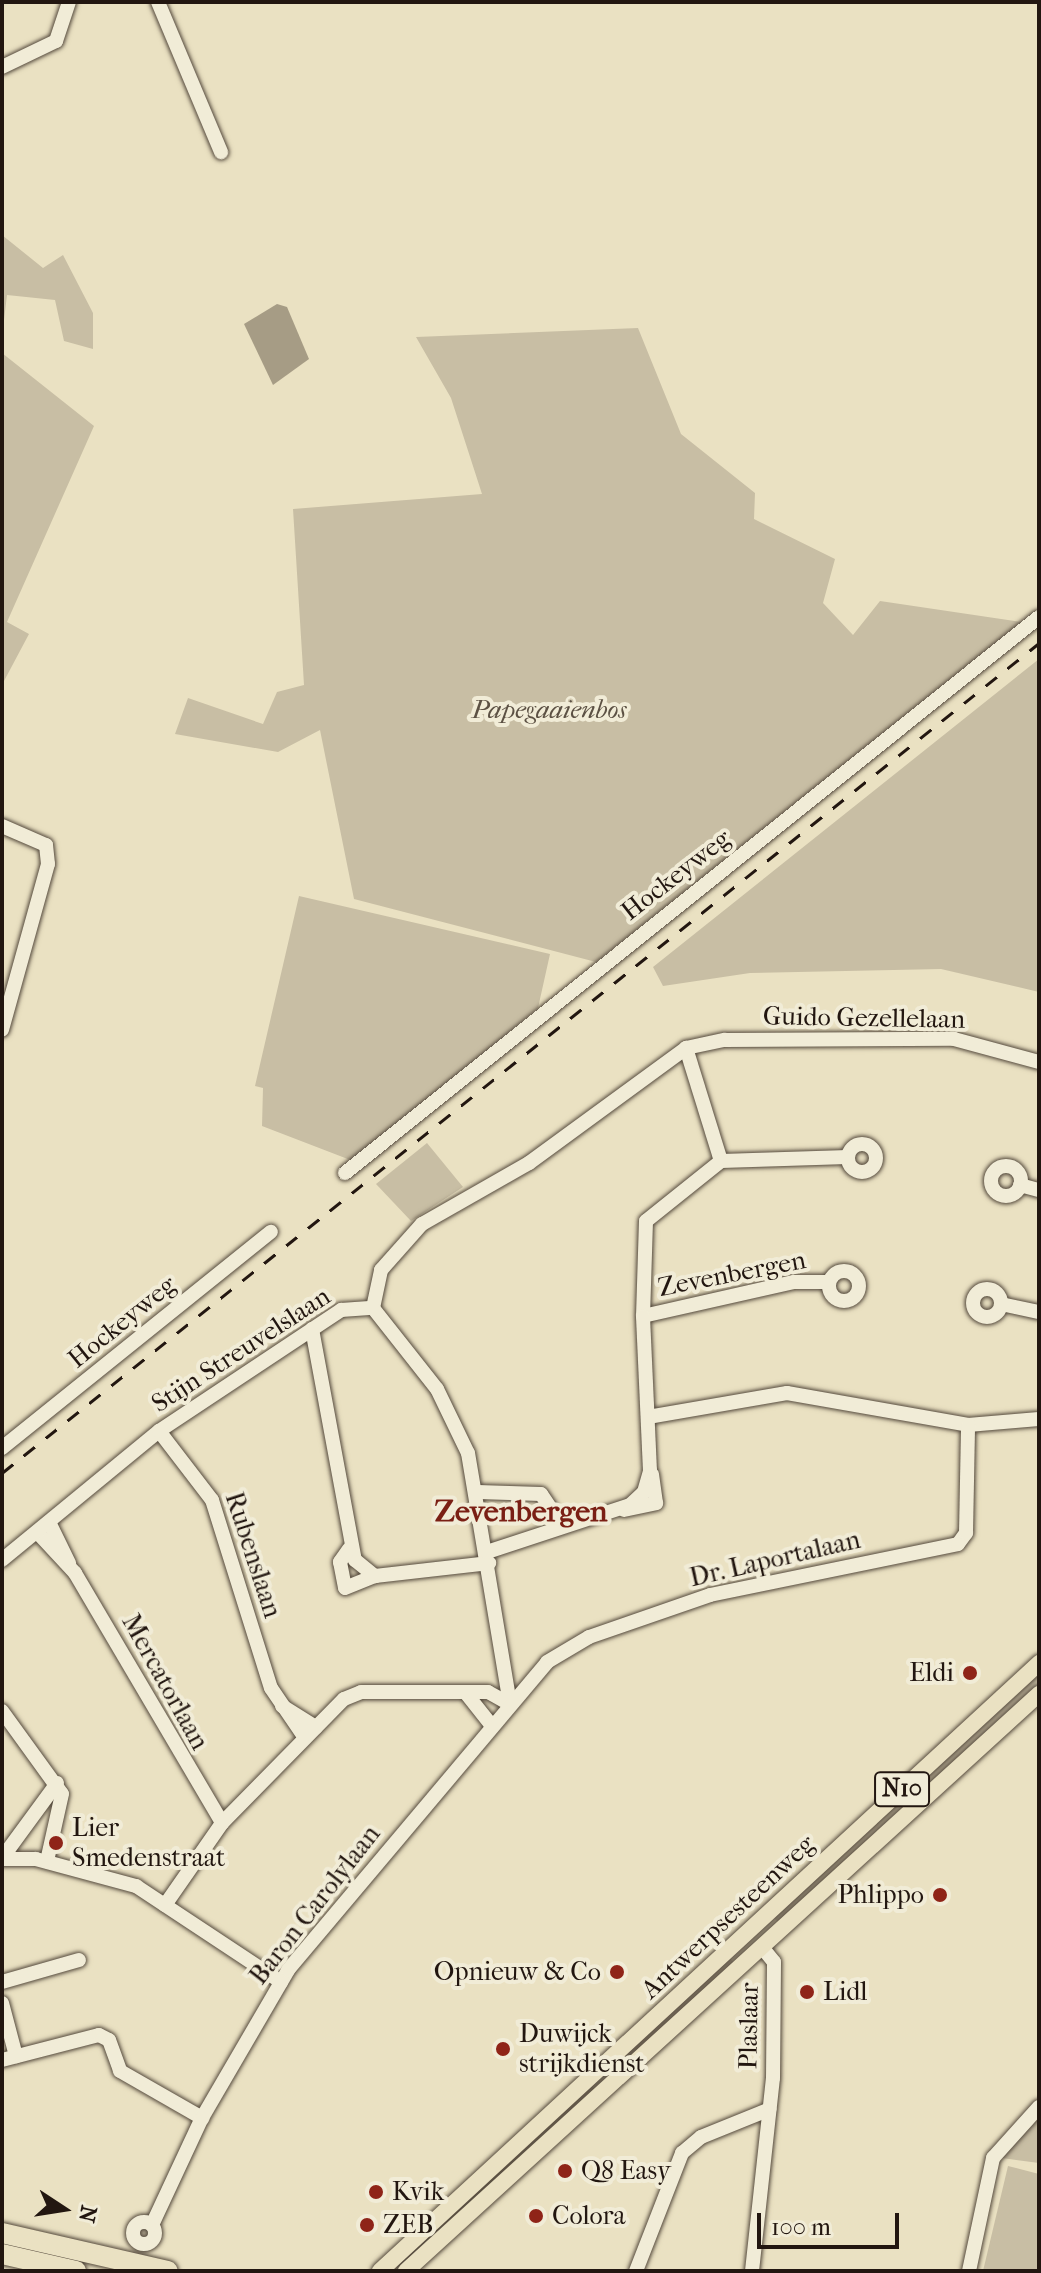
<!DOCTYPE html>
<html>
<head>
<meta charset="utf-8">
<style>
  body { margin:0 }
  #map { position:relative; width:1041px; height:2273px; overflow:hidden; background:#eae1c2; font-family:"IM FELL French Canon",serif }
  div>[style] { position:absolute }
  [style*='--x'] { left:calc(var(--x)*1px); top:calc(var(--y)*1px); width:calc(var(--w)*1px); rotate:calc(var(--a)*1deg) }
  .green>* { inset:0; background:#c8bea4 }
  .water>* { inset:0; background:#a69c85 }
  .roads { filter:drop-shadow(0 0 2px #54493c) drop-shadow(0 0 2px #54493c) }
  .minor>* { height:14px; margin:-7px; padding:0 7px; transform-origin:7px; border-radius:7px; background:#f1ecd7 }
  .minor>.ring { margin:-7px; padding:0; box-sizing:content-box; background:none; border:14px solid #f1ecd7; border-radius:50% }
  .major>* { height:16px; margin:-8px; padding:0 8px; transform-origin:8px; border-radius:8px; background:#eae1c2 }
  .highway>* { height:20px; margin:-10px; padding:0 10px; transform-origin:10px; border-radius:10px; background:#eae1c2 }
  .rail>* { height:3px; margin-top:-1.5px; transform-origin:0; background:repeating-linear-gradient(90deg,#221610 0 14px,transparent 0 28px) }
  .dots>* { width:22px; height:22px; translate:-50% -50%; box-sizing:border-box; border:4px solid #f1ecd7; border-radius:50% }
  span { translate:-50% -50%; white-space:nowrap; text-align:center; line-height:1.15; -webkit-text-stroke:8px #f1ecd7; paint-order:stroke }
  .shield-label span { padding:2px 6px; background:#f1ecd7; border:2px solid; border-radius:6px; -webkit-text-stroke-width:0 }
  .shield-label { font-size:24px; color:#221610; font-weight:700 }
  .park-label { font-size:26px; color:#5c5144; font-style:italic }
  .street-label { font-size:26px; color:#221610 }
  .poi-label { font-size:26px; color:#221610 }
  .right { translate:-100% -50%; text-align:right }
  .left { translate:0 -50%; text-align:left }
  .quarter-label { font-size:30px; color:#7a1f14; font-weight:700 }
  .frame { position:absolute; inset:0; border:4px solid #221610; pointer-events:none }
  .north { position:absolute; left:24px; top:2169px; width:80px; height:80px; -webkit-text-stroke:6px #f1ecd7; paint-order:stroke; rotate:102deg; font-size:22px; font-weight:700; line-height:32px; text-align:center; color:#221610 }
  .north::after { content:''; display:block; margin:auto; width:28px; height:36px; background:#221610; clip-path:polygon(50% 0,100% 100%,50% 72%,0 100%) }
  .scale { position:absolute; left:757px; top:2213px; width:142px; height:36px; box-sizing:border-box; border:4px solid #221610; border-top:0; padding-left:10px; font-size:24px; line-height:28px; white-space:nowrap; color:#221610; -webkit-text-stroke:6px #f1ecd7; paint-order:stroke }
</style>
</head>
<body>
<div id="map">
  <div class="green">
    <div style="clip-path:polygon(2px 235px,43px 268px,63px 255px,93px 313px,93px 349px,64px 341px,55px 300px,7px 295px,2px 337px)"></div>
    <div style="clip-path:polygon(638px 328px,681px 434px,755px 493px,754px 519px,835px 559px,823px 603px,853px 635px,880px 601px,1021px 622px,596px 962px,354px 899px,320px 730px,278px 752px,175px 734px,188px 698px,263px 724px,277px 692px,304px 685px,293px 509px,482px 494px,451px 398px,416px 337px)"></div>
    <div style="clip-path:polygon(2px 353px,94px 426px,7px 622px,29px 634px,4px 681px)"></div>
    <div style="clip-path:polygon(1039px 659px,1039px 992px,941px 969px,750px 973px,663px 986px,653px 967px)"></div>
    <div style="clip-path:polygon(299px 896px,550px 954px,538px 1008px,353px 1161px,262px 1126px,263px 1088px,255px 1086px)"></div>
    <div style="clip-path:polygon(427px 1143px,463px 1187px,411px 1221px,376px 1184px)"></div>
    <div style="clip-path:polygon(1039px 1672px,1039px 1683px,780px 1924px,772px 1916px)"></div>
    <div style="clip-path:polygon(728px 1956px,735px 1964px,609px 2079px,604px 2072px)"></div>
    <div style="clip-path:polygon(590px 2085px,596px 2090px,391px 2271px)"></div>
    <div style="clip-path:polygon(1039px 2117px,1039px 2163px,1002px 2158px)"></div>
    <div style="clip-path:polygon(1008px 2166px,1039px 2174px,1039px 2271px,983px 2271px)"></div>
  </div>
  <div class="water">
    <div style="clip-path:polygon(277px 304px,287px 307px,309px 359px,273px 385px,244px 324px)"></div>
  </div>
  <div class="roads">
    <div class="minor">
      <div style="--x:158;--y:2;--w:163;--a:67.2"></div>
      <div style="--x:2;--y:67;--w:60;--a:-25.7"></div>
      <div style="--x:56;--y:41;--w:41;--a:-71.6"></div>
      <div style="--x:2;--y:826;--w:48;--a:23.4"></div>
      <div style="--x:46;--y:845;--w:19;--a:84"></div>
      <div style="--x:48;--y:864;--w:172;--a:105.5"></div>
      <div style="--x:686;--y:1048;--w:118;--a:72.8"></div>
      <div style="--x:721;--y:1161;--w:127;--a:-1.8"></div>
      <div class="ring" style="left:848px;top:1144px;width:14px;height:14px"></div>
      <div style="--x:721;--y:1161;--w:96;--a:141.3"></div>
      <div style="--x:646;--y:1221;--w:95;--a:91.8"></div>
      <div style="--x:643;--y:1316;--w:155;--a:-12.7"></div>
      <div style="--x:794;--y:1282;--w:35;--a:0"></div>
      <div class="ring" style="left:991px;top:1166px;width:16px;height:16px"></div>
      <div style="--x:345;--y:1173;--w:889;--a:-38.7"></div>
      <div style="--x:1020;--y:1185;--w:20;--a:15"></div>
      <div class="ring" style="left:829px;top:1271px;width:16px;height:16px"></div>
      <div class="ring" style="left:973px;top:1289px;width:14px;height:14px"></div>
      <div style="--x:1001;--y:1304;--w:39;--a:12"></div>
      <div style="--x:373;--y:1308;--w:39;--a:-78"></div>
      <div style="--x:381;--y:1270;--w:62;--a:-48.3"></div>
      <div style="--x:422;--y:1224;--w:123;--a:-29.7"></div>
      <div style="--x:529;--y:1163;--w:195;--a:-36.2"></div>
      <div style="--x:686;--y:1048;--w:40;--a:-12"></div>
      <div style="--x:725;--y:1040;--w:229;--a:-0.3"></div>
      <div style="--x:954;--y:1039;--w:88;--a:15.1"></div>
      <div style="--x:373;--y:1308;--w:103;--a:51.7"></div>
      <div style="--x:437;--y:1389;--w:71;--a:64.2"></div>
      <div style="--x:468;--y:1453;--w:254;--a:80.5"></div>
      <div style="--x:312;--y:1329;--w:235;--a:79.5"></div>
      <div style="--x:355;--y:1560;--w:26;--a:39"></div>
      <div style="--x:375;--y:1576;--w:115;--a:-6.5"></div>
      <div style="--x:648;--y:1417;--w:141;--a:-9.8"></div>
      <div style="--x:787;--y:1393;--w:184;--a:10"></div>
      <div style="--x:968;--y:1425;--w:71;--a:-4.8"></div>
      <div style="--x:159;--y:1431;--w:87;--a:52.5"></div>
      <div style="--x:212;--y:1500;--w:197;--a:72.6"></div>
      <div style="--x:271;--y:1688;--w:60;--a:55.8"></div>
      <div style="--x:2;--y:1448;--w:345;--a:-38.8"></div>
      <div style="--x:478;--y:1492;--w:63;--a:1.8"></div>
      <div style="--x:541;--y:1494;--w:34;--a:56"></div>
      <div style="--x:624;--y:1510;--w:33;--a:-12"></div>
      <div style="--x:656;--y:1503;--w:29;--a:-98"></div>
      <div style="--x:49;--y:1522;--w:46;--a:64"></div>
      <div style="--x:37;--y:1532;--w:56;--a:47.2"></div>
      <div style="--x:75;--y:1573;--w:290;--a:59.5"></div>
      <div style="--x:349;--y:1549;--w:16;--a:125"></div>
      <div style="--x:340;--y:1562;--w:26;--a:79"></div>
      <div style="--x:345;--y:1588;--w:32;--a:-22"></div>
      <div style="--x:487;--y:1552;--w:151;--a:-18.2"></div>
      <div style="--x:630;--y:1505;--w:19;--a:-43"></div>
      <div style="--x:644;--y:1492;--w:22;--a:-74"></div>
      <div style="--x:650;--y:1471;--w:155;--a:-92.6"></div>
      <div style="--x:2;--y:1560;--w:203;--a:-39.4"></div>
      <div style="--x:159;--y:1431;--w:219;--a:-33.6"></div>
      <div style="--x:341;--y:1310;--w:32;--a:-4"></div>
      <div style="--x:465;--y:1692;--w:43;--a:51.5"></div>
      <div style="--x:282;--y:1706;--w:40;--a:32"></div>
      <div style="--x:2;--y:1711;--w:102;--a:54.1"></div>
      <div style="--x:62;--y:1794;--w:69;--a:102.6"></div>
      <div style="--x:8;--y:1850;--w:83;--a:-53.8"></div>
      <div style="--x:2;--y:1859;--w:34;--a:0"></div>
      <div style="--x:36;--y:1859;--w:104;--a:15.1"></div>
      <div style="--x:136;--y:1886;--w:174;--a:33.5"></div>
      <div style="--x:165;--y:1905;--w:100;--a:-55.2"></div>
      <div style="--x:222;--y:1823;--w:174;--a:-45.5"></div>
      <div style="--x:344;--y:1699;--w:18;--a:-22"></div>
      <div style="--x:361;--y:1692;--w:127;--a:0"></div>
      <div style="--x:488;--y:1692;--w:25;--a:29"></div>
      <div style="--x:2;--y:1982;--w:80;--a:-15.9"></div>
      <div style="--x:2;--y:2003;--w:55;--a:75.2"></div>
      <div style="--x:2;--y:2060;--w:100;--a:-14.5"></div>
      <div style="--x:99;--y:2035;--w:11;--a:27"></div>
      <div style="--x:109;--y:2040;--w:33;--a:70"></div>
      <div style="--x:120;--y:2071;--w:95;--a:29.8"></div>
      <div class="ring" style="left:133px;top:2222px;width:8px;height:8px"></div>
      <div style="--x:152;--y:2225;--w:118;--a:-65"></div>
      <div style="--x:202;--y:2118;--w:171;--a:-59.8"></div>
      <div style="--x:288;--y:1970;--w:402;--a:-49.9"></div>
      <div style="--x:547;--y:1662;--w:49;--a:-30.8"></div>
      <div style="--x:589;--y:1637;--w:128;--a:-19.1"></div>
      <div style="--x:710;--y:1595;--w:253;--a:-11.6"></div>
      <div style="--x:958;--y:1544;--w:14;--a:-54"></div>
      <div style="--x:966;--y:1533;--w:108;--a:-88.9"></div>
      <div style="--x:636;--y:2271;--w:127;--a:-68.7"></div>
      <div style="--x:682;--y:2153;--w:25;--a:-40"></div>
      <div style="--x:701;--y:2137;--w:74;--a:-22.1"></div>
      <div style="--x:752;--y:2271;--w:194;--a:-83.8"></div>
      <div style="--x:773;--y:2078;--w:116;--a:-89.5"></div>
      <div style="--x:774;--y:1962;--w:19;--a:-129"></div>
      <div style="--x:969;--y:2271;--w:116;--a:-78"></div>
      <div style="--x:993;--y:2158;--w:69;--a:-48"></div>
    </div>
    <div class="major">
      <div style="--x:380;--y:2271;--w:897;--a:-42.69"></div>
      <div style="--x:406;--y:2271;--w:857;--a:-42.35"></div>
    </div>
    <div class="highway">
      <div style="--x:2;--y:2233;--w:170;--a:12.9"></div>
      <div style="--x:2;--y:2254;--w:76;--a:12.9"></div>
    </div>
  </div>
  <div class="rail">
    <div style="--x:2;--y:1473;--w:1328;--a:-38.67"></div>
  </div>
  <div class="dots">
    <div style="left:970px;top:1673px;background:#8f2418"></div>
    <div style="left:56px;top:1843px;background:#8f2418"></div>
    <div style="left:940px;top:1895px;background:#8f2418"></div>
    <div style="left:617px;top:1972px;background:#8f2418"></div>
    <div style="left:807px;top:1992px;background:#8f2418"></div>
    <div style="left:503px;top:2049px;background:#8f2418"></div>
    <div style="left:565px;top:2171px;background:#8f2418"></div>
    <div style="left:376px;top:2192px;background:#8f2418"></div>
    <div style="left:536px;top:2216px;background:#8f2418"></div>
    <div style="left:367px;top:2225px;background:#8f2418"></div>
  </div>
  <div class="shield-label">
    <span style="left:902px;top:1789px">N10</span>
  </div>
  <div class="park-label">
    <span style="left:549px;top:710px">Papegaaienbos</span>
  </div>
  <div class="street-label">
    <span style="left:676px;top:875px;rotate:-38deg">Hockeyweg</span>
    <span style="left:864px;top:1018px;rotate:1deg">Guido Gezellelaan</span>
    <span style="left:732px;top:1274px;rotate:-11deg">Zevenbergen</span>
    <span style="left:122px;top:1322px;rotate:-39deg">Hockeyweg</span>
    <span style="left:241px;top:1350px;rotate:-33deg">Stijn Streuvelslaan</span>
    <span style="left:253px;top:1555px;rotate:72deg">Rubenslaan</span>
    <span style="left:775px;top:1559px;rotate:-13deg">Dr. Laportalaan</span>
    <span style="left:165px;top:1682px;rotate:61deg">Mercatorlaan</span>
    <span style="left:315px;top:1905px;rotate:-52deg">Baron Carolylaan</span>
    <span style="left:728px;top:1917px;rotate:-43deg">Antwerpsesteenweg</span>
    <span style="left:749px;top:2026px;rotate:-89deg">Plaslaar</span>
  </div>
  <div class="poi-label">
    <span class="right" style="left:954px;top:1673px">Eldi</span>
    <span class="left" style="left:72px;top:1843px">Lier<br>Smedenstraat</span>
    <span class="right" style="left:924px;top:1895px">Phlippo</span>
    <span class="right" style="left:601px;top:1972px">Opnieuw &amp; Co</span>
    <span class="left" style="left:823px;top:1992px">Lidl</span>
    <span class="left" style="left:519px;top:2049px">Duwijck<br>strijkdienst</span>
    <span class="left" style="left:581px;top:2171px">Q8 Easy</span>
    <span class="left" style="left:392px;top:2192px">Kvik</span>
    <span class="left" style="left:552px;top:2216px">Colora</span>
    <span class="left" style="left:383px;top:2225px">ZEB</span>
  </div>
  <div class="quarter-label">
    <span style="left:521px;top:1512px">Zevenbergen</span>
  </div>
  <div class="frame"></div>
  <div class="north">N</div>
  <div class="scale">100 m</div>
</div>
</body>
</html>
